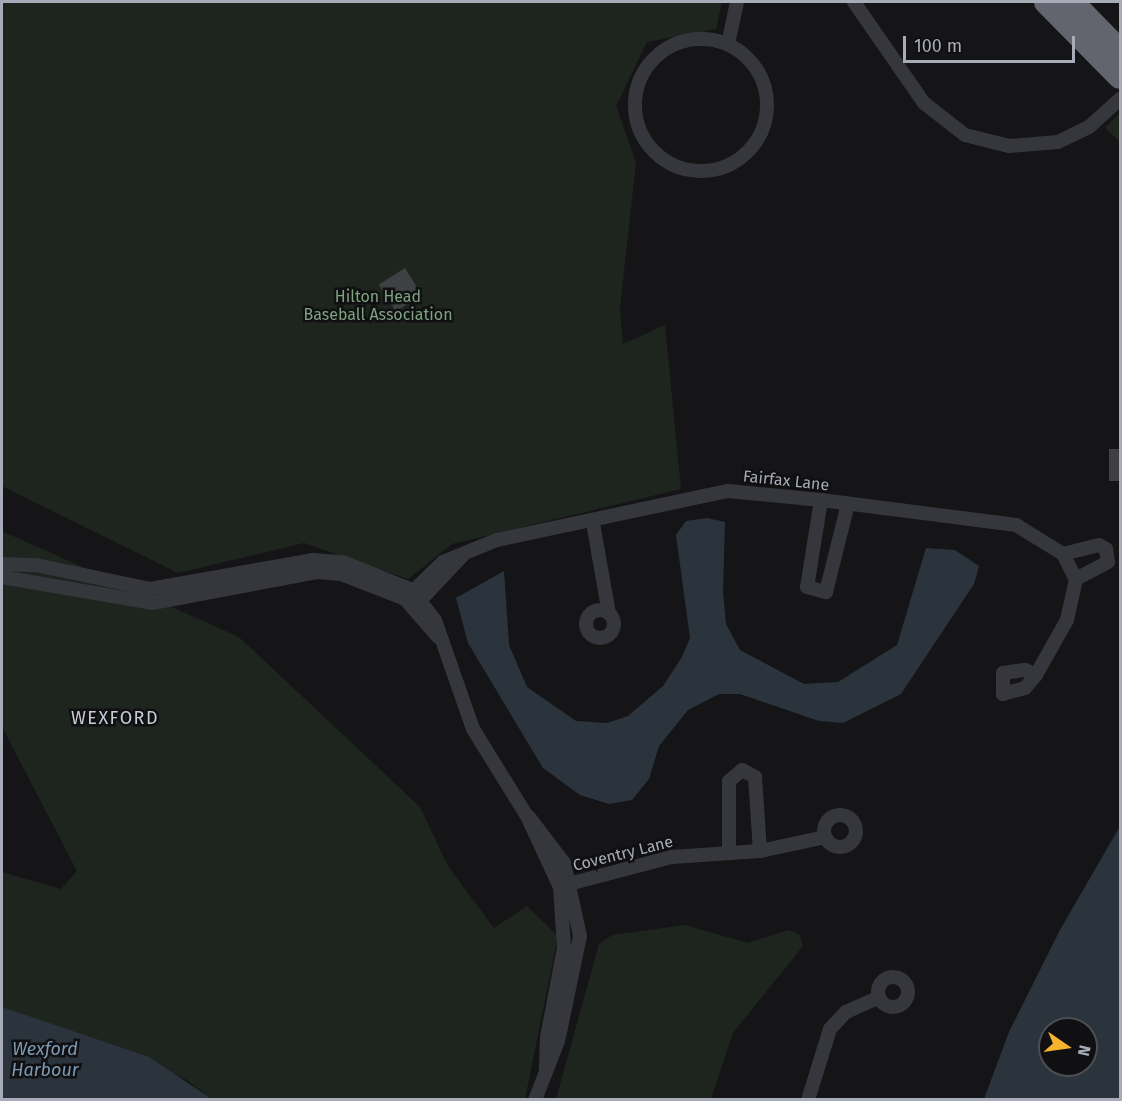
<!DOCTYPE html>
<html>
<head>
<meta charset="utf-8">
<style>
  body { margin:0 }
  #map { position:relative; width:1122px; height:1101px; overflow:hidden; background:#151517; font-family:"Fira Sans",sans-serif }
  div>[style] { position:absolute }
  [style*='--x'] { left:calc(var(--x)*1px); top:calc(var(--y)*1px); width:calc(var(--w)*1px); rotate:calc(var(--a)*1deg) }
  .green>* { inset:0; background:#1d251e }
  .water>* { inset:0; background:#2b343c }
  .building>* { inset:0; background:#3f4044; transform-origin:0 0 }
  .minor>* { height:14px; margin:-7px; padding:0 7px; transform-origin:7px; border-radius:7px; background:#36373c }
  .minor>.ring { margin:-7px; padding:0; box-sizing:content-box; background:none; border:14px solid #36373c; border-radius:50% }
  .motorway>* { height:24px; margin:-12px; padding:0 12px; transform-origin:12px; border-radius:12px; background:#62656e }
  span { translate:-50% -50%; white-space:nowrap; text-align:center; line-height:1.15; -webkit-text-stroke:5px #101012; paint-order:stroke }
  .park-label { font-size:16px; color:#7da37f }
  .street-label { font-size:16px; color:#a7acb8 }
  .neighbourhood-label { font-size:18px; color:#c8cbd4; letter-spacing:1.5px }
  .water-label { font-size:18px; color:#7d9ab4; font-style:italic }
  .frame { position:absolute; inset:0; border:3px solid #a7acb8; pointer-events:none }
  .north { position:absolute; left:1038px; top:1017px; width:60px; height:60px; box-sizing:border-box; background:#101012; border:2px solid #4c4e54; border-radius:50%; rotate:103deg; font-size:16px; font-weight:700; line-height:24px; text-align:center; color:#a7acb8 }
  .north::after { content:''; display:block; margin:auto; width:21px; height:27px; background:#f7b22e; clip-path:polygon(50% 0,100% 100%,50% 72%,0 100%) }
  .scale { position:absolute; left:903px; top:36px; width:172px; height:27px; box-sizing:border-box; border:3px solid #a7acb8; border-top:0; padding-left:8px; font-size:18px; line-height:21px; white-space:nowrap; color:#a7acb8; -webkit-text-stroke:4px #101012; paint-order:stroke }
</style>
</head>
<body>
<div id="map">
  <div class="green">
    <div style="clip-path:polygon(2px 2px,722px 2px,716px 29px,647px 42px,616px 106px,636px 163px,620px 308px,623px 344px,665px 325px,681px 489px,452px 544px,408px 579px,304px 543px,178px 573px,2px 486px)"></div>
    <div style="clip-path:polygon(1120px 113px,1120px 142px,1105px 128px)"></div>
    <div style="clip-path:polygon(2px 531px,239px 637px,420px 807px,448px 866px,494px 928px,527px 906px,558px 936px,525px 1099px,212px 1099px,187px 1080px,122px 1050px,2px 1007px,2px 872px,61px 889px,77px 871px,2px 727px)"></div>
    <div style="clip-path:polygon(685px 925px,748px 943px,788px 930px,799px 934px,803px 946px,733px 1033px,711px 1099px,556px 1099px,599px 944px,612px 935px)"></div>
  </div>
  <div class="water">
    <div style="clip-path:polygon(707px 518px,725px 522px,723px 591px,726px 624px,740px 650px,804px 684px,838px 682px,897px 645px,926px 548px,955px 550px,979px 566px,974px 584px,901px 694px,843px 723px,819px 721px,740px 694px,719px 694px,688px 710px,659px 746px,649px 779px,632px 800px,609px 804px,580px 795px,543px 768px,468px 643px,456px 598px,504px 571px,509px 645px,527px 687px,576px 721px,607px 723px,628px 716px,663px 686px,682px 657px,690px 638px,676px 535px,686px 521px)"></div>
    <div style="clip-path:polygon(evenodd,1120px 826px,1120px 1099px,984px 1099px,1009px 1032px,1060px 930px,1120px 826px,1050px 1029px,1086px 1029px,1086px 1065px,1050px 1065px,1050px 1029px)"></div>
    <div style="clip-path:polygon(2px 1007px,149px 1057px,212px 1099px,2px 1099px)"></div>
  </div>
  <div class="building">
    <div style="left:405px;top:268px;width:32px;height:31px;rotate:58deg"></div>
    <div style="left:1109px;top:449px;width:11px;height:32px"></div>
  </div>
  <div class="minor">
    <div style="--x:854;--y:2;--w:123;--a:55.3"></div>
    <div style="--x:924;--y:103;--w:52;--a:38"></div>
    <div style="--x:965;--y:135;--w:45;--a:14"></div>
    <div style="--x:1009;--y:146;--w:49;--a:-4.7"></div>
    <div style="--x:1058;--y:142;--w:34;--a:-26"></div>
    <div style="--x:1089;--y:127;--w:42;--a:-42.1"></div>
    <div class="ring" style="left:635px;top:39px;width:118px;height:118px"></div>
    <div style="--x:728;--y:44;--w:43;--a:-77.9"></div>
    <div style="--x:821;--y:500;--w:88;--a:99.1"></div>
    <div style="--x:807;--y:587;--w:20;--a:15"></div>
    <div style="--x:826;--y:592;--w:91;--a:-76"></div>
    <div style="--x:593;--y:523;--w:92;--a:80"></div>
    <div style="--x:1063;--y:554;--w:37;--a:-14"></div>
    <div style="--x:1099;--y:545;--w:8;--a:30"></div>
    <div style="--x:1106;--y:549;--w:13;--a:81"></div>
    <div style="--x:1108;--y:562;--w:36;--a:152"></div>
    <div style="--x:2;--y:564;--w:34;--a:2"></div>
    <div style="--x:36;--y:565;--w:116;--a:11.9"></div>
    <div style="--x:150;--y:589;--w:165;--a:-10.1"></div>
    <div style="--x:312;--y:560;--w:31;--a:4"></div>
    <div style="--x:343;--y:562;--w:74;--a:22.1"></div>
    <div style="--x:412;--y:590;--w:38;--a:53"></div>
    <div style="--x:435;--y:620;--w:115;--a:70.8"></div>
    <div style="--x:473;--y:729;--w:102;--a:58.2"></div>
    <div style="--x:527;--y:816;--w:78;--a:65.1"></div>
    <div style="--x:560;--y:887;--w:61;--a:86.2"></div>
    <div style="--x:564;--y:948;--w:91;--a:100.8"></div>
    <div style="--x:547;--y:1037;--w:32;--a:92"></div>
    <div style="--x:2;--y:577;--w:152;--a:9.8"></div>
    <div style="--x:152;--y:603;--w:169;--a:-10.6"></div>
    <div style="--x:318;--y:572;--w:23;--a:5"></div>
    <div style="--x:341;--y:574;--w:69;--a:21.3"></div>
    <div style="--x:405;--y:599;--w:50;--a:49"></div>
    <div style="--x:405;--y:599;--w:53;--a:-44.2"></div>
    <div style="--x:443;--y:562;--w:58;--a:-22.2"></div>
    <div style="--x:497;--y:540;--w:236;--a:-12"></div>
    <div style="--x:728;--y:491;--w:93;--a:5.5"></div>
    <div style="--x:821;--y:500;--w:197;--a:7.3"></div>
    <div style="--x:1016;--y:525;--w:55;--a:31.7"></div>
    <div style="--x:1063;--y:554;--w:28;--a:63"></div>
    <div style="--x:1076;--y:579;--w:42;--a:102.4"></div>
    <div style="--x:1067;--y:620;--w:63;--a:119.4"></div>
    <div style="--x:1036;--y:675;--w:17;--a:130"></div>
    <div style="--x:1025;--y:688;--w:23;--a:165"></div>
    <div style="--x:1003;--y:694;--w:21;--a:-90"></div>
    <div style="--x:1003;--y:673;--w:22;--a:-8"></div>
    <div style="--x:1025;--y:670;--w:12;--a:24"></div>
    <div style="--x:416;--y:605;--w:67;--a:-46.8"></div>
    <div class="ring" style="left:586px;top:610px;width:14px;height:14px"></div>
    <div class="ring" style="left:824px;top:815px;width:18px;height:18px"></div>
    <div style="--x:529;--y:817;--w:58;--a:52.7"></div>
    <div style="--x:564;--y:863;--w:75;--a:77.6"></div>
    <div style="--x:580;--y:936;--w:107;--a:101.8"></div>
    <div style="--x:558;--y:1041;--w:63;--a:111.3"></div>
    <div style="--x:729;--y:853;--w:72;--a:-90"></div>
    <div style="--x:729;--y:781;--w:17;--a:-40"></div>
    <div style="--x:742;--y:770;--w:15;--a:28"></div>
    <div style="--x:755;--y:777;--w:74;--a:86.1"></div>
    <div style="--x:565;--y:885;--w:111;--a:-14.7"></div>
    <div style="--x:672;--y:857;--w:88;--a:-3.9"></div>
    <div style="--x:760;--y:851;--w:66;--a:-12.2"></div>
    <div class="ring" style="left:878px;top:977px;width:16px;height:16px"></div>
    <div style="--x:808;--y:1100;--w:74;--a:-72.8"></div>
    <div style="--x:830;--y:1029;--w:23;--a:-47"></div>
    <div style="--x:846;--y:1012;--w:36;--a:-24"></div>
  </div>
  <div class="motorway">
    <div style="--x:1046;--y:2;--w:105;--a:45.4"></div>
    <div style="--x:1072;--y:2;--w:69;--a:45.6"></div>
  </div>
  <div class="park-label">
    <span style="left:378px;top:306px">Hilton Head<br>Baseball Association</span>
  </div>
  <div class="street-label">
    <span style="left:786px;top:481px;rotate:6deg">Fairfax Lane</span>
    <span style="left:623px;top:854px;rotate:-14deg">Coventry Lane</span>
  </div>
  <div class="neighbourhood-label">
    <span style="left:115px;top:718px">WEXFORD</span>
  </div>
  <div class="water-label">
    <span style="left:45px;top:1060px">Wexford<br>Harbour</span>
  </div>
  <div class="frame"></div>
  <div class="north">N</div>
  <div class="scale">100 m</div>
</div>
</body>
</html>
